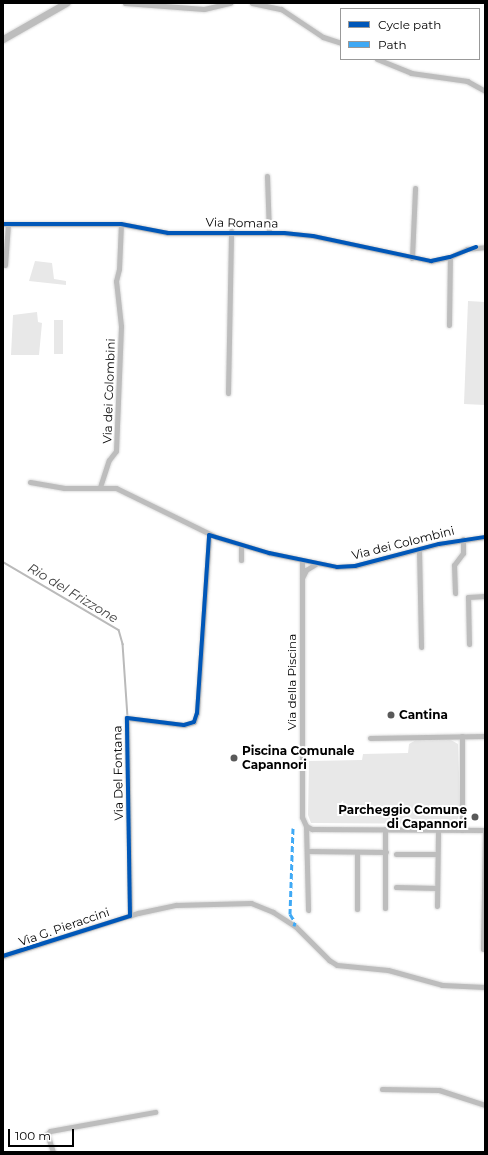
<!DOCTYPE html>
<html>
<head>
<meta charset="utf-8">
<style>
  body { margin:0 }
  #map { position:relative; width:488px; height:1155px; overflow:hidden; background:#fff; font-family:Montserrat,sans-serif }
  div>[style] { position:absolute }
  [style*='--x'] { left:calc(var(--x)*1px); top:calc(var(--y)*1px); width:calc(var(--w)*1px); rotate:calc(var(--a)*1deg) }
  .green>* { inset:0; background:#e8e8e8; transform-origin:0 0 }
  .stream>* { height:1.5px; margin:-0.75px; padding:0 0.75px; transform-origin:0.75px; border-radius:0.75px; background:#bababa }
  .roads { filter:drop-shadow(0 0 1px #dbdbdb) drop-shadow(0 0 1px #dbdbdb) }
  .minor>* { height:5px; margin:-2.5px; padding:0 2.5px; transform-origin:2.5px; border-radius:2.5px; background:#bdbdbd }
  .major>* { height:7px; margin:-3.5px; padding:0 3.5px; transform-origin:3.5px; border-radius:3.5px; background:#bdbdbd }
  .quiet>* { height:3px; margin-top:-1.5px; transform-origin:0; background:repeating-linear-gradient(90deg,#3fa9f5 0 6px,transparent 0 9px) }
  .cycleway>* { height:4px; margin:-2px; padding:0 2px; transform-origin:2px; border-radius:2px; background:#0057b8 }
  .dots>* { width:11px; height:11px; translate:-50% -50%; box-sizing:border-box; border:2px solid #fff; border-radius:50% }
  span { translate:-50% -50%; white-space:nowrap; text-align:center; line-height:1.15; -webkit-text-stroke:4px #fff; paint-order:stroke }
  .street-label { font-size:12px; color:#000 }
  .poi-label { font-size:12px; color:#000; font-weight:700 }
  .left { translate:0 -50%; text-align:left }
  .right { translate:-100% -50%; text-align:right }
  .water-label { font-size:13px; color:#3e3e3e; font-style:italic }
  .frame { position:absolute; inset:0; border:4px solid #000; pointer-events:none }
  .legend { position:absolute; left:340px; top:8px; width:140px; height:52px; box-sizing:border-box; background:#fff; border:1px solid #999; margin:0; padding:5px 7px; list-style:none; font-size:12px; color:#000 }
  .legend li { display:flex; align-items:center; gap:8px; height:20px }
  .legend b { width:20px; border:1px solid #999 }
  .scale { position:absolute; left:8px; top:1129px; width:66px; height:18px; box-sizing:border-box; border:2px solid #000; border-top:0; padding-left:5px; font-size:12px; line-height:14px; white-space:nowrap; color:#000; -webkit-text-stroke:3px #fff; paint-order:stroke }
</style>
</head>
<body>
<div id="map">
  <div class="green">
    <div style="clip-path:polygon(35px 261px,52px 263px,54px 279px,66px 281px,66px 285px,29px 281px)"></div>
    <div style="clip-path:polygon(468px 301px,485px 302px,485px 405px,464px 404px)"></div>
    <div style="clip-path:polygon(37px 312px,38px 322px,42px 323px,39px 355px,11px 355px,13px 315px)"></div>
    <div style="left:54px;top:320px;width:9px;height:34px"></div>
    <div style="clip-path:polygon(416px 740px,451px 740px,458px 744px,460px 805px,457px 824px,311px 823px,308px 815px,309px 761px,362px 760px,363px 754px,408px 753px,409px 744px)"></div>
  </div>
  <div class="stream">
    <div style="--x:3;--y:562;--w:134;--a:30.4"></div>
    <div style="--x:119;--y:630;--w:15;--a:74"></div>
    <div style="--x:123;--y:644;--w:74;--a:86.1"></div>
  </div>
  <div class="roads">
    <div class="minor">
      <div style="--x:125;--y:3;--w:79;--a:4.3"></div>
      <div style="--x:204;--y:9;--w:27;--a:-13"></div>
      <div style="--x:252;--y:3;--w:30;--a:12"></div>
      <div style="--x:281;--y:9;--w:50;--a:33.7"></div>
      <div style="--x:323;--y:37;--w:19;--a:18"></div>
      <div style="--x:377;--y:59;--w:37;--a:22"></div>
      <div style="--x:411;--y:73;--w:57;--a:8.1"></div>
      <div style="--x:467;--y:81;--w:21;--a:29"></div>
      <div style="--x:267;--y:176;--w:56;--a:88"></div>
      <div style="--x:3;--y:224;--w:118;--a:0"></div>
      <div style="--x:121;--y:224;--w:48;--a:10.8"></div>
      <div style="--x:168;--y:233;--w:116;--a:0"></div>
      <div style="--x:284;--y:233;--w:29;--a:6"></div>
      <div style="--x:313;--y:236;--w:121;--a:12"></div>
      <div style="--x:431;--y:261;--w:19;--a:-12"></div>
      <div style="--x:450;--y:257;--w:19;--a:-25"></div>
      <div style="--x:467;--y:249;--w:18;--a:-6"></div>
      <div style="--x:412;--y:258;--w:70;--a:-87.5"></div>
      <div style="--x:5;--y:265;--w:41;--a:-85.8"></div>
      <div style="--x:449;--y:325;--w:68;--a:-89.2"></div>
      <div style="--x:228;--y:393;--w:162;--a:-88.9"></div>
      <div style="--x:30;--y:482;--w:35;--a:10"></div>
      <div style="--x:64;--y:488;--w:52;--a:0"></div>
      <div style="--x:116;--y:488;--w:111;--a:26.1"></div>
      <div style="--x:216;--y:537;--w:55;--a:16.8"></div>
      <div style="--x:269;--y:553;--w:69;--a:11.6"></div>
      <div style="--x:337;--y:567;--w:18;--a:-3"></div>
      <div style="--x:355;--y:566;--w:87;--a:-14.7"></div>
      <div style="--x:439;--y:544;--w:47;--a:-8.7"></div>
      <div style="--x:100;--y:487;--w:28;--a:-72"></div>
      <div style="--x:109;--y:460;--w:11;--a:-52"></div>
      <div style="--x:116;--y:451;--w:125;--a:-87.7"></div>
      <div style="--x:121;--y:326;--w:45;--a:-96.3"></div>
      <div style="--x:116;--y:281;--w:12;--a:-76"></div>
      <div style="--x:119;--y:269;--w:45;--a:-87.5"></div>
      <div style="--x:419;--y:549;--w:98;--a:88.8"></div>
      <div style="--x:241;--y:560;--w:15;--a:-90"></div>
      <div style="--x:302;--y:560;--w:257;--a:90"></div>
      <div style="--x:302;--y:817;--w:10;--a:66"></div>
      <div style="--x:306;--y:826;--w:84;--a:88.6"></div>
      <div style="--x:302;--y:578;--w:9;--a:-63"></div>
      <div style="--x:306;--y:570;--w:13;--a:-32"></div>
      <div style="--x:455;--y:593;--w:28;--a:-92"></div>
      <div style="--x:454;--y:565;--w:15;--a:-53"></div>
      <div style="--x:463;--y:553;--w:14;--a:-90"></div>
      <div style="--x:469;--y:644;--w:47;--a:-91.2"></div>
      <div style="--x:468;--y:597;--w:17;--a:-3"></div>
      <div style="--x:462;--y:736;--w:94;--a:90"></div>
      <div style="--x:370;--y:738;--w:115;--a:-1"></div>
      <div style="--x:306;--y:826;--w:7;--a:27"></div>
      <div style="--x:312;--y:829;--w:173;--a:0.3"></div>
      <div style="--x:307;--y:851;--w:79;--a:0.7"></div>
      <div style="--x:396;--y:854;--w:41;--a:0"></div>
      <div style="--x:396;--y:887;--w:41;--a:1.4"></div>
      <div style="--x:437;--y:906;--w:76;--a:-89.2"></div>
      <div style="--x:385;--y:908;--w:79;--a:-90"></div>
      <div style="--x:357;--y:909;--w:57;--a:-90"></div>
      <div style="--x:130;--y:916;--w:198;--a:-90.9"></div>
      <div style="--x:127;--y:718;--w:57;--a:7"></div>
      <div style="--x:184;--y:725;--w:10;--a:-17"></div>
      <div style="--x:194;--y:722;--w:9;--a:-72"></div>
      <div style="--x:197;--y:713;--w:178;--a:-86.1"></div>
      <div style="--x:483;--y:949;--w:119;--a:-89"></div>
      <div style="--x:3;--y:956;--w:142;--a:-17.7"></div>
      <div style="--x:138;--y:913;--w:39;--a:-12"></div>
      <div style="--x:176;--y:905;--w:75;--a:-1.5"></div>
      <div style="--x:251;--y:903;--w:24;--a:22"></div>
      <div style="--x:273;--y:912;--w:27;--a:33"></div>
      <div style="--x:296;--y:927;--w:47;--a:45"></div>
      <div style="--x:329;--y:960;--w:9;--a:32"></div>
      <div style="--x:337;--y:965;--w:51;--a:5.6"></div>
      <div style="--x:388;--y:970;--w:56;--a:15.5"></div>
      <div style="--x:442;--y:985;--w:43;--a:2.7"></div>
      <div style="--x:382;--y:1089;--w:57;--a:1"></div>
      <div style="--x:439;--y:1090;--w:48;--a:18.1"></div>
      <div style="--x:53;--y:1152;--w:19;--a:-108"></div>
      <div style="--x:47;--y:1134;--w:4;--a:-45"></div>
      <div style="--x:50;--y:1131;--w:107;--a:-10.3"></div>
    </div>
    <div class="major">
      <div style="--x:3;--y:39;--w:73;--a:-29.7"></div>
    </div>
  </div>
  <div class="quiet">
    <div style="--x:293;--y:828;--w:86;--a:92"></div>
    <div style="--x:290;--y:914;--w:9;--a:58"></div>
    <div style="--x:295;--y:922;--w:4;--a:104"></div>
  </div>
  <div class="cycleway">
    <div style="--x:3;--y:224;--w:118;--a:0"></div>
    <div style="--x:121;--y:224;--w:48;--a:10.8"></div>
    <div style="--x:168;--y:233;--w:116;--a:0"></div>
    <div style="--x:284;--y:233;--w:29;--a:6"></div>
    <div style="--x:313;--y:236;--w:121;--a:12"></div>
    <div style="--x:431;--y:261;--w:19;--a:-12"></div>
    <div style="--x:450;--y:257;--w:28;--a:-21"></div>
    <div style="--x:3;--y:956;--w:133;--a:-17.5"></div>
    <div style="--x:130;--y:916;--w:198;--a:-90.9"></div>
    <div style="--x:127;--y:718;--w:57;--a:7"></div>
    <div style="--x:184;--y:725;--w:10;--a:-17"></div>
    <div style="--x:194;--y:722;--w:9;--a:-72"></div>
    <div style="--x:197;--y:713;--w:178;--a:-86.1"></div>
    <div style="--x:209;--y:535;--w:63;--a:16.7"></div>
    <div style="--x:269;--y:553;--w:69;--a:11.6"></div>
    <div style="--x:337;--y:567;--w:18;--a:-3"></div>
    <div style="--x:355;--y:566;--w:87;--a:-14.7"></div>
    <div style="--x:439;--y:544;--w:47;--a:-8.7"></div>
  </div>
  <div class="dots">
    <div style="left:391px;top:715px;background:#595959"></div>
    <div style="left:234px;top:758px;background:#595959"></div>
    <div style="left:475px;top:817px;background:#595959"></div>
  </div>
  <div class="street-label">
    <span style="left:242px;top:223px;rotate:1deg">Via Romana</span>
    <span style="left:109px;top:391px;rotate:-88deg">Via dei Colombini</span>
    <span style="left:403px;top:543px;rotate:-14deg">Via dei Colombini</span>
    <span style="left:292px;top:682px;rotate:-90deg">Via della Piscina</span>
    <span style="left:118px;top:773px;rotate:-91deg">Via Del Fontana</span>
    <span style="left:64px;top:927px;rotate:-19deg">Via G. Pieraccini</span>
  </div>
  <div class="poi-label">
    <span class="left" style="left:399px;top:715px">Cantina</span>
    <span class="left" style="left:242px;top:758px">Piscina Comunale<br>Capannori</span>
    <span class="right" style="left:467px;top:817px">Parcheggio Comune<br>di Capannori</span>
  </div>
  <div class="water-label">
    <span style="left:73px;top:593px;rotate:31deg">Rio del Frizzone</span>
  </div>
  <div class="frame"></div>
  <ul class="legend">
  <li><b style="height:5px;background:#0057b8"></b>Cycle path</li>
  <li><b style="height:5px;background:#3fa9f5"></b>Path</li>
  </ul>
  <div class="scale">100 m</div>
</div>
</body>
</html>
